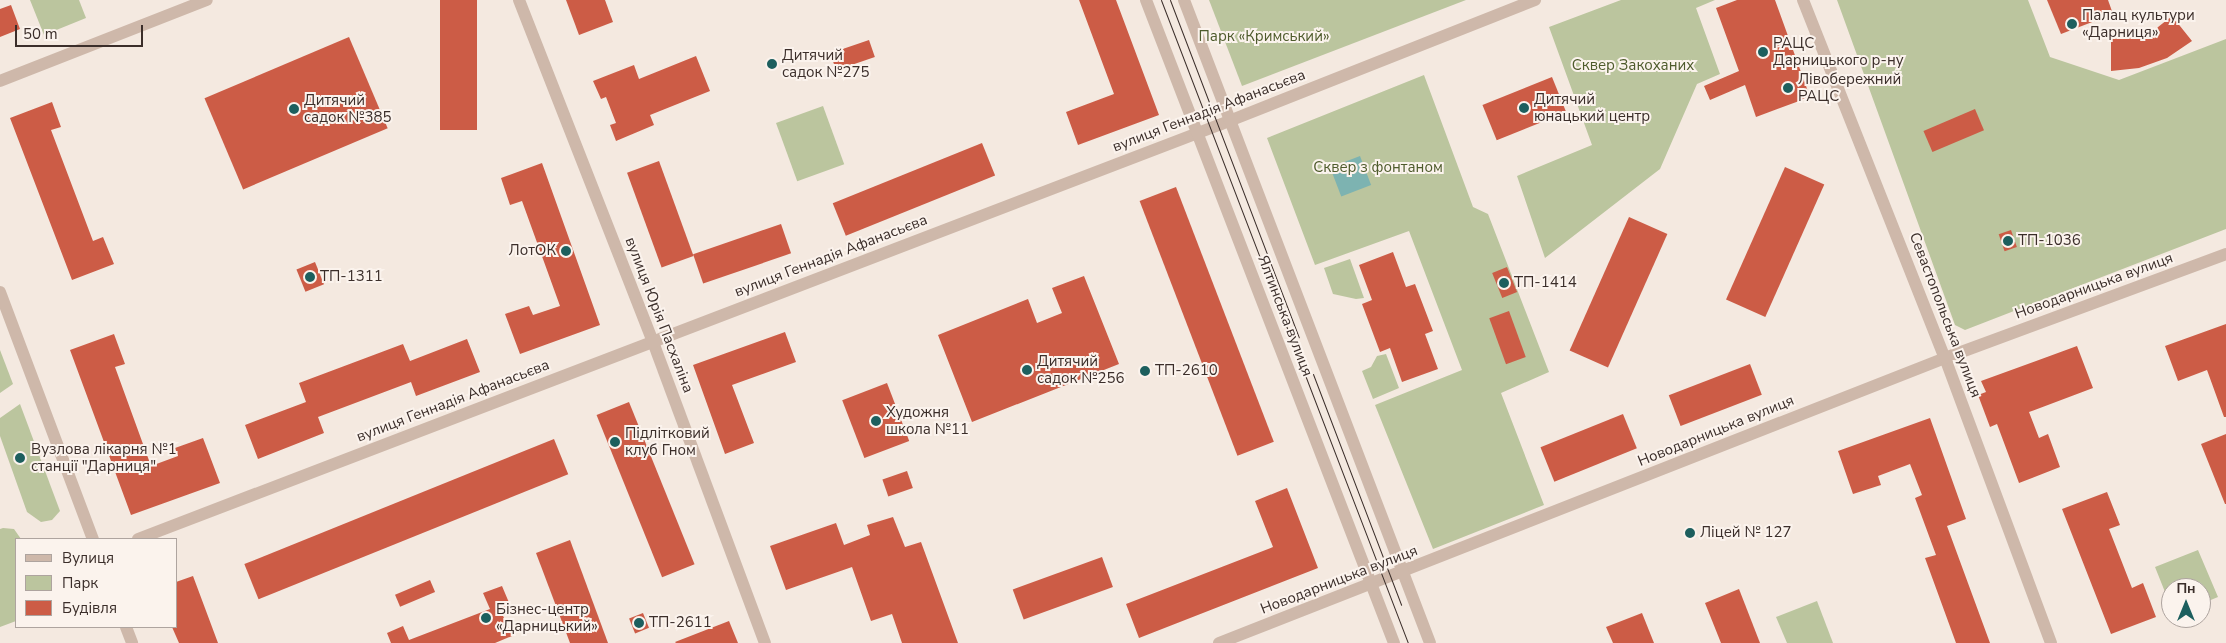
<!DOCTYPE html>
<html>
<head>
<meta charset="utf-8">
<style>
  body { margin:0 }
  #map { position:relative; width:2226px; height:643px; overflow:hidden; background:#f4e9e0; font-family:"Nunito Sans",sans-serif }
  div>[style] { position:absolute }
  [style*='--x'] { left:calc(var(--x)*1px); top:calc(var(--y)*1px); width:calc(var(--w)*1px); rotate:calc(var(--a)*1deg) }
  .green>* { inset:0; background:#bbc59e; transform-origin:0 0 }
  .water>* { inset:0; background:#7db3b1; transform-origin:0 0 }
  .building>* { inset:0; background:#cc5c46; transform-origin:0 0 }
  .minor>* { height:12px; margin:-6px; padding:0 6px; transform-origin:6px; border-radius:6px; background:#ceb8aa }
  .tertiary>* { height:12px; margin:-6px; padding:0 6px; transform-origin:6px; border-radius:6px; background:#ceb8aa }
  .tram>* { height:1px; margin:-0.5px; padding:0 0.5px; transform-origin:0.5px; border-radius:0.5px; background:#3b2e2a }
  .dots>* { width:14px; height:14px; translate:-50% -50%; box-sizing:border-box; border:2px solid #fbf3ed; border-radius:50% }
  span { translate:-50% -50%; white-space:nowrap; text-align:center; line-height:1.15; -webkit-text-stroke:4px #fbf3ed; paint-order:stroke }
  .poi-label { font-size:15px; color:#3b2e2a }
  .left { translate:0 -50%; text-align:left }
  .right { translate:-100% -50%; text-align:right }
  .park-label { font-size:15px; color:#4e5b2c }
  .street-label { font-size:15px; color:#3b2e2a }
  .legend { position:absolute; left:15px; top:538px; width:162px; height:90px; box-sizing:border-box; background:#fbf3ed; border:1px solid #aea49f; margin:0; padding:6px 9px; list-style:none; font-size:15px; color:#3b2e2a }
  .legend li { display:flex; align-items:center; gap:10px; height:25px }
  .legend b { width:25px; border:1px solid #aea49f }
  .north { position:absolute; left:2161px; top:578px; width:50px; height:50px; box-sizing:border-box; background:#fbf3ed; border:1px solid #aea49f; border-radius:50%; rotate:0deg; font-size:14px; font-weight:700; line-height:20px; text-align:center; color:#3b2e2a }
  .north::after { content:''; display:block; margin:auto; width:18px; height:22px; background:#1d5f5e; clip-path:polygon(50% 0,100% 100%,50% 72%,0 100%) }
  .scale { position:absolute; left:15px; top:25px; width:128px; height:22px; box-sizing:border-box; border:2px solid #3b2e2a; border-top:0; padding-left:6px; font-size:15px; line-height:18px; white-space:nowrap; color:#3b2e2a; -webkit-text-stroke:4px #fbf3ed; paint-order:stroke }
</style>
</head>
<body>
<div id="map">
  <div class="green">
    <div style="clip-path:polygon(30px 0,79px 0,86px 18px,44px 35px)"></div>
    <div style="clip-path:polygon(1209px 0,1466px 0,1242px 86px)"></div>
    <div style="clip-path:polygon(1621px 0,1715px 0,1696px 8px,1720px 74px,1697px 84px,1660px 169px,1545px 258px,1517px 176px,1592px 145px,1549px 27px)"></div>
    <div style="clip-path:polygon(1837px 0,2028px 0,2050px 57px,2119px 80px,2226px 39px,2226px 229px,1965px 330px,1955px 325px)"></div>
    <div style="clip-path:polygon(1424px 75px,1473px 207px,1488px 214px,1549px 372px,1501px 393px,1544px 505px,1433px 549px,1375px 405px,1462px 370px,1409px 231px,1315px 265px,1267px 138px)"></div>
    <div style="left:823px;top:106px;width:62px;height:50px;rotate:70deg"></div>
    <div style="clip-path:polygon(1350px 259px,1364px 298px,1356px 299px,1333px 294px,1324px 268px)"></div>
    <div style="clip-path:polygon(0 350px,13px 384px,0 393px)"></div>
    <div style="clip-path:polygon(1386px 354px,1399px 388px,1373px 399px,1362px 371px,1371px 367px,1377px 356px)"></div>
    <div style="clip-path:polygon(20px 404px,60px 511px,52px 520px,41px 522px,27px 512px,0 436px,0 418px)"></div>
    <div style="clip-path:polygon(3px 528px,14px 529px,21px 539px,16px 539px,16px 621px,0 627px,0 529px)"></div>
    <div style="clip-path:polygon(2198px 550px,2218px 597px,2201px 604px,2201px 588px,2171px 588px,2171px 607px,2155px 567px)"></div>
    <div style="clip-path:polygon(1817px 601px,1833px 643px,1787px 643px,1776px 617px)"></div>
  </div>
  <div class="water">
    <div style="left:1360px;top:156px;width:31px;height:32px;rotate:69deg"></div>
  </div>
  <div class="building">
    <div style="left:440px;top:0;width:37px;height:130px"></div>
    <div style="clip-path:polygon(566px 0,605px 0,613px 22px,579px 35px)"></div>
    <div style="clip-path:polygon(1079px 0,1116px 0,1159px 115px,1078px 145px,1066px 112px,1114px 94px)"></div>
    <div style="clip-path:polygon(1737px 0,1775px 0,1810px 97px,1756px 117px,1745px 85px,1710px 100px,1704px 86px,1739px 71px,1716px 8px)"></div>
    <div style="clip-path:polygon(2047px 0,2108px 0,2113px 14px,2061px 34px)"></div>
    <div style="clip-path:polygon(11px 5px,20px 29px,0 37px,0 9px)"></div>
    <div style="clip-path:polygon(2172px 16px,2192px 41px,2167px 58px,2139px 68px,2111px 71px,2111px 39px,2132px 37px,2153px 31px)"></div>
    <div style="left:349px;top:37px;width:99px;height:157px;rotate:67deg"></div>
    <div style="left:869px;top:40px;width:18px;height:41px;rotate:71deg"></div>
    <div style="clip-path:polygon(696px 56px,710px 91px,650px 115px,654px 125px,616px 141px,610px 125px,616px 123px,606px 97px,601px 99px,593px 81px,634px 65px,639px 79px)"></div>
    <div style="left:1552px;top:77px;width:38px;height:75px;rotate:68deg"></div>
    <div style="clip-path:polygon(52px 102px,61px 127px,51px 130px,93px 241px,103px 237px,114px 264px,72px 280px,10px 118px)"></div>
    <div style="left:1975px;top:109px;width:23px;height:56px;rotate:67deg"></div>
    <div style="left:982px;top:143px;width:35px;height:161px;rotate:68deg"></div>
    <div style="left:659px;top:161px;width:101px;height:34px;rotate:70deg"></div>
    <div style="clip-path:polygon(542px 163px,600px 325px,520px 354px,505px 314px,529px 306px,533px 315px,560px 306px,522px 201px,510px 205px,501px 178px)"></div>
    <div style="left:1785px;top:167px;width:43px;height:145px;rotate:24deg"></div>
    <div style="left:1176px;top:187px;width:273px;height:39px;rotate:69deg"></div>
    <div style="left:1629px;top:217px;width:42px;height:146px;rotate:24deg"></div>
    <div style="left:781px;top:224px;width:31px;height:93px;rotate:71deg"></div>
    <div style="left:2011px;top:230px;width:18px;height:13px;rotate:71deg"></div>
    <div style="clip-path:polygon(1393px 252px,1406px 287px,1415px 284px,1433px 331px,1425px 334px,1438px 369px,1402px 382px,1390px 348px,1380px 352px,1362px 304px,1372px 300px,1359px 265px)"></div>
    <div style="left:315px;top:262px;width:24px;height:20px;rotate:68deg"></div>
    <div style="left:1507px;top:267px;width:27px;height:16px;rotate:68deg"></div>
    <div style="clip-path:polygon(1084px 276px,1119px 364px,972px 422px,938px 335px,1028px 299px,1037px 323px,1062px 313px,1052px 288px)"></div>
    <div style="left:1509px;top:311px;width:49px;height:21px;rotate:70deg"></div>
    <div style="clip-path:polygon(2226px 324px,2226px 417px,2224px 417px,2207px 370px,2178px 381px,2165px 346px)"></div>
    <div style="clip-path:polygon(785px 332px,796px 362px,732px 385px,754px 443px,725px 454px,693px 365px)"></div>
    <div style="clip-path:polygon(114px 334px,125px 364px,115px 367px,151px 466px,178px 456px,175px 448px,203px 438px,220px 483px,131px 515px,70px 350px)"></div>
    <div style="clip-path:polygon(467px 339px,480px 372px,416px 396px,411px 382px,318px 417px,324px 433px,258px 459px,245px 425px,306px 402px,299px 383px,403px 344px,410px 361px)"></div>
    <div style="clip-path:polygon(2077px 346px,2093px 388px,2029px 412px,2039px 438px,2048px 434px,2060px 467px,2019px 483px,1997px 424px,1990px 427px,1978px 395px,1986px 392px,1981px 381px)"></div>
    <div style="left:1750px;top:364px;width:33px;height:87px;rotate:69deg"></div>
    <div style="left:887px;top:383px;width:62px;height:48px;rotate:69deg"></div>
    <div style="left:629px;top:402px;width:175px;height:35px;rotate:68deg"></div>
    <div style="left:1623px;top:414px;width:37px;height:89px;rotate:68deg"></div>
    <div style="clip-path:polygon(1930px 418px,1966px 519px,1947px 526px,1990px 643px,1956px 643px,1925px 558px,1936px 555px,1915px 498px,1922px 495px,1910px 464px,1878px 476px,1881px 485px,1853px 494px,1838px 451px)"></div>
    <div style="clip-path:polygon(2226px 434px,2226px 504px,2225px 504px,2201px 444px)"></div>
    <div style="left:554px;top:439px;width:38px;height:334px;rotate:68deg"></div>
    <div style="left:907px;top:471px;width:18px;height:26px;rotate:71deg"></div>
    <div style="clip-path:polygon(1287px 488px,1318px 568px,1139px 638px,1126px 604px,1273px 547px,1255px 501px)"></div>
    <div style="clip-path:polygon(2107px 492px,2120px 525px,2109px 529px,2132px 588px,2143px 583px,2156px 617px,2111px 634px,2062px 509px)"></div>
    <div style="clip-path:polygon(893px 517px,905px 547px,921px 542px,958px 643px,902px 643px,892px 614px,871px 621px,852px 567px,786px 590px,770px 546px,836px 523px,844px 545px,870px 535px,867px 525px)"></div>
    <div style="clip-path:polygon(570px 540px,608px 643px,570px 643px,536px 553px)"></div>
    <div style="left:1102px;top:557px;width:32px;height:95px;rotate:70deg"></div>
    <div style="clip-path:polygon(193px 576px,218px 643px,179px 643px,172px 627px,176px 627px,176px 582px)"></div>
    <div style="left:430px;top:580px;width:13px;height:38px;rotate:67deg"></div>
    <div style="clip-path:polygon(502px 586px,510px 605px,500px 609px,512px 636px,495px 643px,391px 643px,387px 633px,403px 626px,409px 640px,490px 609px,483px 593px)"></div>
    <div style="clip-path:polygon(1739px 589px,1760px 643px,1721px 643px,1705px 603px)"></div>
    <div style="left:643px;top:613px;width:16px;height:15px;rotate:68deg"></div>
    <div style="clip-path:polygon(1642px 613px,1654px 643px,1613px 643px,1606px 627px)"></div>
    <div style="clip-path:polygon(729px 621px,738px 643px,676px 643px,675px 642px)"></div>
  </div>
  <div class="minor">
    <div style="--x:519;--y:0;--w:367;--a:68.6"></div>
    <div style="--x:653;--y:342;--w:321;--a:69.6"></div>
    <div style="--x:1803;--y:0;--w:385;--a:68.4"></div>
    <div style="--x:1945;--y:358;--w:304;--a:69.6"></div>
    <div style="--x:0;--y:81;--w:222;--a:-21.4"></div>
    <div style="--x:0;--y:292;--w:264;--a:69.4"></div>
    <div style="--x:138;--y:539;--w:1158;--a:-20.96"></div>
    <div style="--x:1219;--y:125;--w:340;--a:-21.6"></div>
    <div style="--x:126;--y:627;--w:17;--a:69"></div>
    <div style="--x:1219;--y:643;--w:780;--a:-21.43"></div>
    <div style="--x:1945;--y:358;--w:300;--a:-20.3"></div>
  </div>
  <div class="tertiary">
    <div style="--x:1146;--y:0;--w:689;--a:68.91"></div>
    <div style="--x:1184;--y:0;--w:688;--a:69.06"></div>
  </div>
  <div class="tram">
    <div style="--x:1161;--y:0;--w:689;--a:68.99"></div>
    <div style="--x:1170;--y:0;--w:361;--a:69.1"></div>
    <div style="--x:1313;--y:374;--w:247;--a:69.1"></div>
  </div>
  <div class="dots">
    <div style="left:2072px;top:24px;background:#1d5f5e"></div>
    <div style="left:1763px;top:52px;background:#1d5f5e"></div>
    <div style="left:772px;top:64px;background:#1d5f5e"></div>
    <div style="left:1788px;top:88px;background:#1d5f5e"></div>
    <div style="left:1524px;top:108px;background:#1d5f5e"></div>
    <div style="left:294px;top:109px;background:#1d5f5e"></div>
    <div style="left:2008px;top:241px;background:#1d5f5e"></div>
    <div style="left:566px;top:251px;background:#1d5f5e"></div>
    <div style="left:310px;top:277px;background:#1d5f5e"></div>
    <div style="left:1504px;top:283px;background:#1d5f5e"></div>
    <div style="left:1027px;top:370px;background:#1d5f5e"></div>
    <div style="left:1145px;top:371px;background:#1d5f5e"></div>
    <div style="left:876px;top:421px;background:#1d5f5e"></div>
    <div style="left:615px;top:442px;background:#1d5f5e"></div>
    <div style="left:20px;top:458px;background:#1d5f5e"></div>
    <div style="left:1690px;top:533px;background:#1d5f5e"></div>
    <div style="left:486px;top:618px;background:#1d5f5e"></div>
    <div style="left:639px;top:623px;background:#1d5f5e"></div>
  </div>
  <div class="poi-label">
    <span class="left" style="left:2082px;top:24px">Палац культури<br>«Дарниця»</span>
    <span class="left" style="left:1773px;top:52px">РАЦС<br>Дарницького р-ну</span>
    <span class="left" style="left:782px;top:64px">Дитячий<br>садок №275</span>
    <span class="left" style="left:1798px;top:88px">Лівобережний<br>РАЦС</span>
    <span class="left" style="left:1534px;top:108px">Дитячий<br>юнацький центр</span>
    <span class="left" style="left:304px;top:109px">Дитячий<br>садок №385</span>
    <span class="left" style="left:2018px;top:241px">ТП-1036</span>
    <span class="right" style="left:556px;top:251px">ЛотОК</span>
    <span class="left" style="left:320px;top:277px">ТП-1311</span>
    <span class="left" style="left:1514px;top:283px">ТП-1414</span>
    <span class="left" style="left:1037px;top:370px">Дитячий<br>садок №256</span>
    <span class="left" style="left:1155px;top:371px">ТП-2610</span>
    <span class="left" style="left:886px;top:421px">Художня<br>школа №11</span>
    <span class="left" style="left:625px;top:442px">Підлітковий<br>клуб Гном</span>
    <span class="left" style="left:31px;top:458px">Вузлова лікарня №1<br>станції "Дарниця"</span>
    <span class="left" style="left:1700px;top:533px">Ліцей № 127</span>
    <span class="left" style="left:496px;top:618px">Бізнес-центр<br>«Дарницький»</span>
    <span class="left" style="left:649px;top:623px">ТП-2611</span>
  </div>
  <div class="park-label">
    <span style="left:1264px;top:37px">Парк «Кримський»</span>
    <span style="left:1633px;top:66px">Сквер Закоханих</span>
    <span style="left:1378px;top:168px">Сквер з фонтаном</span>
  </div>
  <div class="street-label">
    <span style="left:1209px;top:111px;rotate:-21deg">вулиця Геннадія Афанасьєва</span>
    <span style="left:831px;top:256px;rotate:-21deg">вулиця Геннадія Афанасьєва</span>
    <span style="left:2094px;top:286px;rotate:-20deg">Новодарницька вулиця</span>
    <span style="left:659px;top:315px;rotate:69deg">вулиця Юрія Пасхаліна</span>
    <span style="left:1945px;top:315px;rotate:69deg">Севастопольська вулиця</span>
    <span style="left:1285px;top:316px;rotate:69deg">Ялтинська вулиця</span>
    <span style="left:453px;top:401px;rotate:-21deg">вулиця Геннадія Афанасьєва</span>
    <span style="left:1716px;top:431px;rotate:-22deg">Новодарницька вулиця</span>
    <span style="left:1339px;top:580px;rotate:-21deg">Новодарницька вулиця</span>
  </div>
  <ul class="legend">
  <li><b style="height:6px;background:#ceb8aa"></b>Вулиця</li>
  <li><b style="height:14px;background:#bbc59e"></b>Парк</li>
  <li><b style="height:14px;background:#cc5c46"></b>Будівля</li>
  </ul>
  <div class="north">Пн</div>
  <div class="scale">50 m</div>
</div>
</body>
</html>
